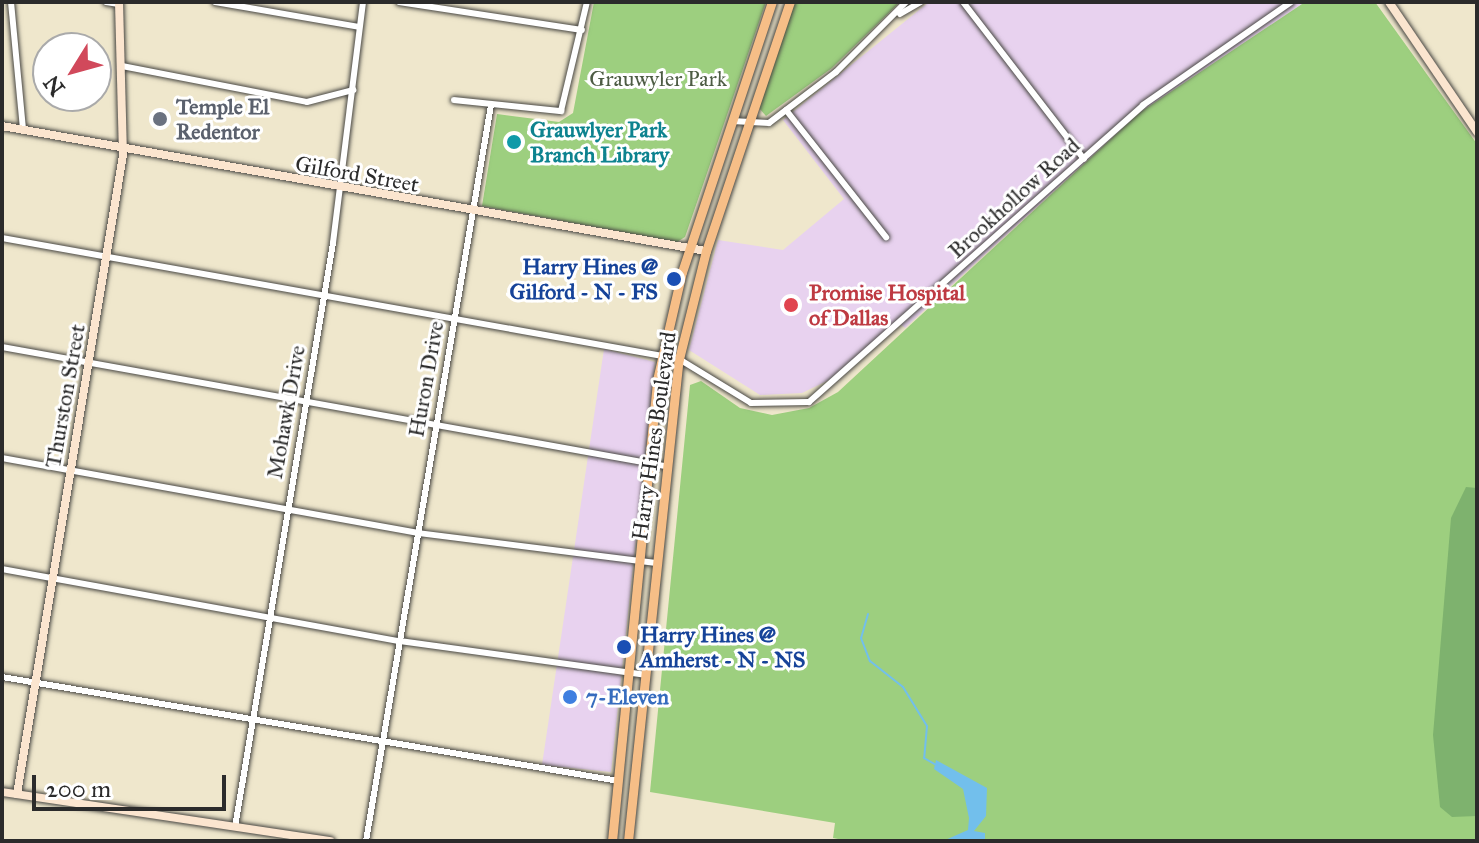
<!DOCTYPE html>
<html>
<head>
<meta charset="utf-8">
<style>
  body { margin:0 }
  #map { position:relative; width:1479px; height:843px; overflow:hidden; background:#efe7cc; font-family:"IM FELL Great Primer",serif }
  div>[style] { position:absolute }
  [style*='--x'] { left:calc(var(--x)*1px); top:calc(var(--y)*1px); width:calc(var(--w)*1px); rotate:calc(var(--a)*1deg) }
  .built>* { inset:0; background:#e8d2ef }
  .green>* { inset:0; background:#9dcf7f }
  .forest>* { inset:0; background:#7eb26e }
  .water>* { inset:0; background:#72bfec }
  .stream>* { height:2px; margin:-1px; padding:0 1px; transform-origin:1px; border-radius:1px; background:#72bfec }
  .roads { filter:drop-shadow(0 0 2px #484743) drop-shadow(0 0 2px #484743) }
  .street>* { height:6px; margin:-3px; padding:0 3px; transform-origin:3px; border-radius:3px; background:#fff }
  .secondary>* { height:8px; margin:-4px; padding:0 4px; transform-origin:4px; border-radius:4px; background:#fbe5cf }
  .primary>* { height:9px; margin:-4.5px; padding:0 4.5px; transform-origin:4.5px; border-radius:4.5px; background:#f6be87 }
  .dots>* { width:22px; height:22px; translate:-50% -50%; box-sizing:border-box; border:4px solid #fff; border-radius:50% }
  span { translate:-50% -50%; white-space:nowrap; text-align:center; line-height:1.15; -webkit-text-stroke:6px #fff; paint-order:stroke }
  .park-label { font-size:22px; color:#4d5c44 }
  .worship-label { font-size:22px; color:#5b616d; font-weight:700 }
  .left { translate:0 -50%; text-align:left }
  .culture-label { font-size:22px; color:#0d838f; font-weight:700 }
  .street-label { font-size:22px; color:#2b2b2b }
  .transit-label { font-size:22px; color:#164399; font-weight:700 }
  .right { translate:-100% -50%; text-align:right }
  .health-label { font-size:22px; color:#be3a42; font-weight:700 }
  .shop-label { font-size:22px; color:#366cbe; font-weight:700 }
  .frame { position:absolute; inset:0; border:4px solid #2b2b2b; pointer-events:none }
  .north { position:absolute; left:32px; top:32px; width:80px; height:80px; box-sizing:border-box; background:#fff; border:2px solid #aaa; border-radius:50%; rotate:233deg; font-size:22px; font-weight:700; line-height:32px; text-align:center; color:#2b2b2b }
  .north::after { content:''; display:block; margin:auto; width:28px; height:36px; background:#d1495b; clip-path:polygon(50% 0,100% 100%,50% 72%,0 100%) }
  .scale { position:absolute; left:32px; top:775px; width:194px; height:36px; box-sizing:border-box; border:4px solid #2b2b2b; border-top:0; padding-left:10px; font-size:24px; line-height:28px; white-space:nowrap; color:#2b2b2b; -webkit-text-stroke:6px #fff; paint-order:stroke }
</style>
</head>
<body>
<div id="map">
  <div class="built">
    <div style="clip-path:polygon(929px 2px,1305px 2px,1139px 113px,905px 328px,897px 321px,829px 380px,802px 393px,760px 395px,689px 350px,718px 240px,783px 250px,844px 199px,783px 120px)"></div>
    <div style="clip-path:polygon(604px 349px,655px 362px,611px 772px,542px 765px)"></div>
  </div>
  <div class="green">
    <div style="clip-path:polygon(594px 2px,766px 2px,685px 237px,677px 242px,482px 206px,497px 114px,559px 122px,573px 113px)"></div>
    <div style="clip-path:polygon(794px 2px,900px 2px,832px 68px,766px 116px,759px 108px)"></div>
    <div style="clip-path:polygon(1305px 2px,1375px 2px,1477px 144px,1477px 841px,848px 841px,833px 838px,835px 823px,650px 792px,690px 385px,701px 381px,740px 408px,772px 415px,809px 408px,838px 392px,1139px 113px)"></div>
  </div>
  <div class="forest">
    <div style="clip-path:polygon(1466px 487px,1477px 488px,1477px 816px,1452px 817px,1440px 807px,1433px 735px,1451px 518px)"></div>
  </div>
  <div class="water">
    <div style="clip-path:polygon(936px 760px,987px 788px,986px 816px,974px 831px,985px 833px,985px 841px,943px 841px,968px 830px,969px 818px,963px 789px,934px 769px)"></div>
  </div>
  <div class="stream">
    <div style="--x:868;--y:614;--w:25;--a:106"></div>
    <div style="--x:861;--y:638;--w:25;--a:69"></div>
    <div style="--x:870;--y:661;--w:42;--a:38.2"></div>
    <div style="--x:903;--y:687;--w:46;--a:58.4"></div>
    <div style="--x:927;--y:726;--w:32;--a:95"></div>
    <div style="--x:924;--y:758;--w:14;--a:30"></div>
  </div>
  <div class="roads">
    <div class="street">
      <div style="--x:11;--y:2;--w:129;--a:84.6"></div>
      <div style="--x:106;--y:2;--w:13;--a:9"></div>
      <div style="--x:215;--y:2;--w:146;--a:9.8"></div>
      <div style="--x:399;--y:2;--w:185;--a:8.7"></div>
      <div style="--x:963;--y:2;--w:198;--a:52.4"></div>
      <div style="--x:900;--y:14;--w:24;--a:-30"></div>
      <div style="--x:122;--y:66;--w:188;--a:11"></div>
      <div style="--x:307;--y:102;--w:48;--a:-14.6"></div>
      <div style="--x:454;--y:100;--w:108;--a:5.9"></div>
      <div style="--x:561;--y:111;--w:112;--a:-76.6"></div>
      <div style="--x:786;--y:110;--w:162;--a:51.8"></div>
      <div style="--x:732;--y:121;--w:37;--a:3"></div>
      <div style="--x:769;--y:123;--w:84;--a:-37.3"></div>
      <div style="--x:836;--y:72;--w:99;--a:-45"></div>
      <div style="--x:2;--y:238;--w:688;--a:10.13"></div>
      <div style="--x:679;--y:359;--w:84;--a:31.4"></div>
      <div style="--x:751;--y:403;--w:58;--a:-1"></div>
      <div style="--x:809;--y:402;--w:447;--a:-41.6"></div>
      <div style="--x:1143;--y:105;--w:180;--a:-34.8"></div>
      <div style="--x:2;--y:347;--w:674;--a:10.18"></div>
      <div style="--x:2;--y:458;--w:423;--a:10.2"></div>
      <div style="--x:418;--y:533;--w:239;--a:7.2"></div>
      <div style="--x:2;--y:569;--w:403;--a:10.3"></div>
      <div style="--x:399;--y:641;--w:249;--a:7.8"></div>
      <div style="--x:2;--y:677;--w:626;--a:9.57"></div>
      <div style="--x:235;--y:827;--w:592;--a:-80.47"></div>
      <div style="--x:333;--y:243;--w:243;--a:-82.9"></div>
      <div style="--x:366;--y:841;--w:747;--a:-80.36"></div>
    </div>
    <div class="secondary">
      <div style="--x:1389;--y:2;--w:157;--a:55.9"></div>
      <div style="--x:2;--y:126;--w:715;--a:10.07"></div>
      <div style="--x:2;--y:792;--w:332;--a:8.5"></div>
      <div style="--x:17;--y:794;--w:648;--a:-80.58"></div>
      <div style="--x:123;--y:155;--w:153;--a:-91.5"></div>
    </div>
    <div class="primary">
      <div style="--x:612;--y:841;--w:463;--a:-84.4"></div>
      <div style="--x:657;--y:380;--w:111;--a:-77"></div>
      <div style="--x:682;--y:272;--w:285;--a:-71.6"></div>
      <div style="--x:628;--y:841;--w:485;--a:-84"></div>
      <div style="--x:679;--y:359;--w:111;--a:-76"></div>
      <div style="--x:706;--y:251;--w:263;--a:-71.4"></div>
    </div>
  </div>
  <div class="dots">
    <div style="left:160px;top:119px;background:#6b7280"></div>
    <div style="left:514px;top:142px;background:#0f9aa8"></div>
    <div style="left:674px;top:279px;background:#1a4fb4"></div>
    <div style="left:791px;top:305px;background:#e0444e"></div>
    <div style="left:624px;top:647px;background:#1a4fb4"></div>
    <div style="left:570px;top:697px;background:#3f7fe0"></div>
  </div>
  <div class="park-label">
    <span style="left:658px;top:79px">Grauwyler Park</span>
  </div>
  <div class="worship-label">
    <span class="left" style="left:176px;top:119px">Temple El<br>Redentor</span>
  </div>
  <div class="culture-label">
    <span class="left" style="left:530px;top:142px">Grauwlyer Park<br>Branch Library</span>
  </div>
  <div class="street-label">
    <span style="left:357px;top:174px;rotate:10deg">Gilford Street</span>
    <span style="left:1014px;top:198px;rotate:-42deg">Brookhollow Road</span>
    <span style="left:426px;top:379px;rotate:-80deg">Huron Drive</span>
    <span style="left:65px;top:396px;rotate:-80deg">Thurston Street</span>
    <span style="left:286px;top:412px;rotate:-80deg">Mohawk Drive</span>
    <span style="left:654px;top:436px;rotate:-82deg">Harry Hines Boulevard</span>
  </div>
  <div class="transit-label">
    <span class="right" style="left:658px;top:279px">Harry Hines @<br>Gilford - N - FS</span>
    <span class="left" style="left:640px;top:647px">Harry Hines @<br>Amherst - N - NS</span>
  </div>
  <div class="health-label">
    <span class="left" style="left:809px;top:305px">Promise Hospital<br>of Dallas</span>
  </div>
  <div class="shop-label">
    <span class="left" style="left:586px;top:697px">7-Eleven</span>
  </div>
  <div class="frame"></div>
  <div class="north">N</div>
  <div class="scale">200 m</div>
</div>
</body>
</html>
